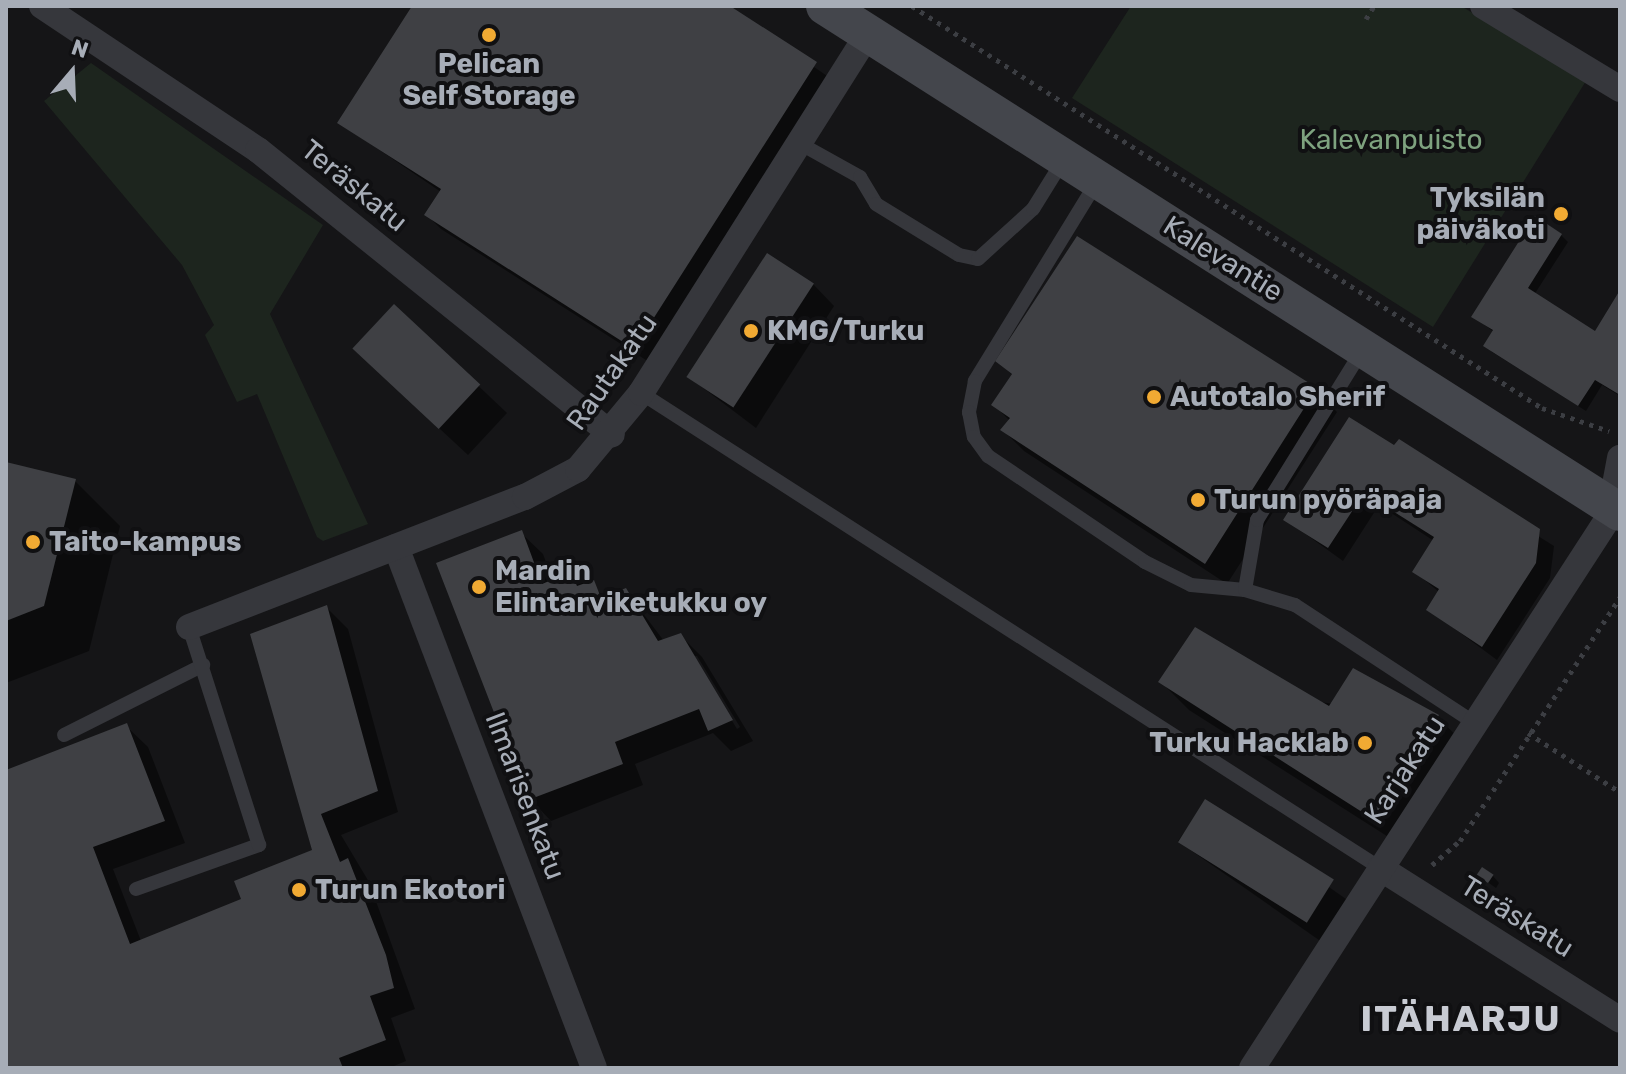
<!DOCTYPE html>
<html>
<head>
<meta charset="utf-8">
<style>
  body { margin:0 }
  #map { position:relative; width:1626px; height:1074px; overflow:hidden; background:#151517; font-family:Rubik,sans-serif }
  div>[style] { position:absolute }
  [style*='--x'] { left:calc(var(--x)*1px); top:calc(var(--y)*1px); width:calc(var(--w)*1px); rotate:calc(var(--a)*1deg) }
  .green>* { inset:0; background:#1d251e }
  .shadow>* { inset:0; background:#0007; transform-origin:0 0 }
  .building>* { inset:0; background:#3f4044; transform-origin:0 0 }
  .path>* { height:5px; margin-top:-2.5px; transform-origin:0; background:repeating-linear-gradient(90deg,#3c3e43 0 4px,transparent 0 10px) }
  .lane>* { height:14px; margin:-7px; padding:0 7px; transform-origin:7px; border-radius:7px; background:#36373c }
  .street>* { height:26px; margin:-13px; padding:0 13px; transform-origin:13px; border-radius:13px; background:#36373c }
  .secondary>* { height:38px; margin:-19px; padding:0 19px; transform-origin:19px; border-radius:19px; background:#44464c }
  .dots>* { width:22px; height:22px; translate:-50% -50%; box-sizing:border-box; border:4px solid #101012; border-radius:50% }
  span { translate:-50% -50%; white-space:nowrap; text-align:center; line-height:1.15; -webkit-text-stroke:8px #101012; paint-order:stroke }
  .poi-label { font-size:28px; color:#a7adb7; font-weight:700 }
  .right { translate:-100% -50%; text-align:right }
  .left { translate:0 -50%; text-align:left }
  .park-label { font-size:28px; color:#7ea27f }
  .street-label { font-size:28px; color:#a7adb7 }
  .district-label { font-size:36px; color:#c8cbd3; font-weight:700; letter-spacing:2px }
  .frame { position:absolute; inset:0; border:8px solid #a7adb7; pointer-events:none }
  .north { position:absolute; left:32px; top:32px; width:80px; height:80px; -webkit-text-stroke:6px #101012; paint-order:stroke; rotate:19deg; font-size:22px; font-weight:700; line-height:32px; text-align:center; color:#a7adb7 }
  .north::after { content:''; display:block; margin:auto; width:28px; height:36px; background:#a7adb7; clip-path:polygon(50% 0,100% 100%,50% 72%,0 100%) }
</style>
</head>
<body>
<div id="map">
  <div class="green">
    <div style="clip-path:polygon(1131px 6px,1461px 6px,1586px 81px,1433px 327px,1072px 98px)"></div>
    <div style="clip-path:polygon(91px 63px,323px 225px,270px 314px,368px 524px,323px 541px,317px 537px,257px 394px,237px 402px,205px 335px,214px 325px,182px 265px,44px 101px)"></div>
  </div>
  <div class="shadow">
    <div style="clip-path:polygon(414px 6px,726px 6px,830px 78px,649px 362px,441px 229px,427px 215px,441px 192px,340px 123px)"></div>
    <div style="clip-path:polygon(1561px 235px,1568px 242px,1534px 295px,1595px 333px,1620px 294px,1620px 396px,1602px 385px,1586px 411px,1492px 352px,1486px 345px,1494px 332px,1473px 316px)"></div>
    <div style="clip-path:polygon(813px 284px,834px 306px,756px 428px,690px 378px)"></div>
    <div style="clip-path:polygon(395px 307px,507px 413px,468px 455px,383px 376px)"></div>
    <div style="clip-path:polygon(998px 360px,1315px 390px,1337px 412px,1227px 584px,1024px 451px,1003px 430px,1010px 421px,994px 405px,1013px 376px)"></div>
    <div style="clip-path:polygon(1350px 419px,1554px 546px,1550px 578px,1497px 660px,1428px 609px,1439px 592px,1415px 572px,1434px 541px,1379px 505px,1343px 561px,1286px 520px)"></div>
    <div style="clip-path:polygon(6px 464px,75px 481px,120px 526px,89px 651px,6px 683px)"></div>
    <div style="clip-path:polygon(evenodd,521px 533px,543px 554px,553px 581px,571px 574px,608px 598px,626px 591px,664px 641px,680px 635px,702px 657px,753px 741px,731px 751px,713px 733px,635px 764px,643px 785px,551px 821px,530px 799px,521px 533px,693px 656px,697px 656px,740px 727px,737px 729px,693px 656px)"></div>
    <div style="clip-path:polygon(326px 607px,348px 629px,398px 812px,341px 835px,369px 882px,415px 1009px,391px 1018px,406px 1061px,389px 1068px,6px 1068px,6px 773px,126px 726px,148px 747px,185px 843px,113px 869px,141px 941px,244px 900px,314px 851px)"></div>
    <div style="clip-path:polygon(1161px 682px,1437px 717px,1465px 744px,1401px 845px,1189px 710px)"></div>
    <div style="left:1206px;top:801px;width:180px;height:49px;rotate:35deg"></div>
    <div style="clip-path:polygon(1479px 876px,1493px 876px,1499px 883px,1496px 888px)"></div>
  </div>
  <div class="building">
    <div style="clip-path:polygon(412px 6px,730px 6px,817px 62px,634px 349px,424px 215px,441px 189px,337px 123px)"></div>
    <div style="clip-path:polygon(1535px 216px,1562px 234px,1528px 288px,1595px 331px,1620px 290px,1620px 395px,1595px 380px,1578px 406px,1483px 346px,1493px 330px,1471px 317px)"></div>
    <div style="clip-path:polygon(1077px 236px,1317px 388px,1205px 564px,1000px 430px,1010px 418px,991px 405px,1012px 374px,995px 361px)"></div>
    <div style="left:767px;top:253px;width:56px;height:148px;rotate:33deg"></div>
    <div style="left:394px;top:304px;width:118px;height:61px;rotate:43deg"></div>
    <div style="clip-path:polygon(1349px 417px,1394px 445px,1399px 439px,1540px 529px,1536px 563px,1482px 647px,1426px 610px,1439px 589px,1412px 572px,1434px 537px,1364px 493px,1328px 548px,1283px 520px)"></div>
    <div style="clip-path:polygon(6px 462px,76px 479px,44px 606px,6px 621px)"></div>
    <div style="clip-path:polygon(522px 530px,542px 584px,571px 572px,577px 586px,594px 580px,601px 598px,626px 588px,658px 641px,681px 633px,733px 720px,708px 731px,699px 709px,615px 742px,623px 764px,528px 800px,436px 563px)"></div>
    <div style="clip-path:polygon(327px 605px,378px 791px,321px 814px,340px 862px,348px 858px,386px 955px,394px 988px,370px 996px,386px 1040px,339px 1058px,343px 1068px,6px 1068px,6px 770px,127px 723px,165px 821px,93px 847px,130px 944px,241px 899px,234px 881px,312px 850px,250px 634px)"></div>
    <div style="clip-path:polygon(1195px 627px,1329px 706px,1353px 668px,1439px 715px,1373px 819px,1158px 682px)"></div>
    <div style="left:1205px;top:799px;width:152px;height:51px;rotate:32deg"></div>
    <div style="left:1482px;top:867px;width:14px;height:10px;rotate:34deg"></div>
  </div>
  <div class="path">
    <div style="--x:912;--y:6;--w:747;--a:32.54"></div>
    <div style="--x:1542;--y:408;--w:71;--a:18.9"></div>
    <div style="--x:1366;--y:19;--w:15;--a:-58"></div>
    <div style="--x:1528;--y:733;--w:109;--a:32.7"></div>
    <div style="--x:1432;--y:865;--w:37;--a:-41"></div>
    <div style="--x:1460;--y:841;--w:292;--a:-56.7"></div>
  </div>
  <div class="lane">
    <div style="--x:799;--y:143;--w:70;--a:29.1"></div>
    <div style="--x:860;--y:177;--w:31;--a:59"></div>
    <div style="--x:876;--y:204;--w:97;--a:31.6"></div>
    <div style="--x:959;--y:255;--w:19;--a:12"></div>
    <div style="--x:978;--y:259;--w:74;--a:-42.3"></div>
    <div style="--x:1033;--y:209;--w:59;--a:-58.2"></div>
    <div style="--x:1098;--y:180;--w:236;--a:121.5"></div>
    <div style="--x:975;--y:381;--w:32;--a:101"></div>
    <div style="--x:969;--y:412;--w:25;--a:79"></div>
    <div style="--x:974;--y:437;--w:24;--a:54"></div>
    <div style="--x:988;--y:456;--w:189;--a:34"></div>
    <div style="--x:1145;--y:562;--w:51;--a:26.6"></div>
    <div style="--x:1191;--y:585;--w:54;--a:5.3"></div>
    <div style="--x:1245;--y:590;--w:52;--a:16.7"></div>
    <div style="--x:1295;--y:605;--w:213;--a:33.3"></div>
    <div style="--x:641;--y:393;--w:878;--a:32.73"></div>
    <div style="--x:1245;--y:590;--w:71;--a:-80.3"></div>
    <div style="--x:1257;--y:520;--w:201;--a:-58.2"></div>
    <div style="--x:64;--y:735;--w:156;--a:-26.7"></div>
    <div style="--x:136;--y:889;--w:131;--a:-19.7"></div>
    <div style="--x:259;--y:845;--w:229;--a:-107.8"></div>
  </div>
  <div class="street">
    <div style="--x:42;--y:6;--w:260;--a:33.7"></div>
    <div style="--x:258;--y:150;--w:454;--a:38.8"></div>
    <div style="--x:1483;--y:6;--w:160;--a:31.2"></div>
    <div style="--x:1611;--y:506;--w:49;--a:-79.4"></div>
    <div style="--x:396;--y:547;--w:557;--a:69.19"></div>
    <div style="--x:189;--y:627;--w:360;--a:-21.2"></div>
    <div style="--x:525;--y:497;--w:60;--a:-27.8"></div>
    <div style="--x:578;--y:469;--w:99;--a:-50.3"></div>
    <div style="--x:641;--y:393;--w:425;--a:-57.7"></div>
    <div style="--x:1380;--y:868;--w:284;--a:32.3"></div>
    <div style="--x:1252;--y:1068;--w:677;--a:-57.06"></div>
  </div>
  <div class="secondary">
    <div style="--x:825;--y:6;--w:942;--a:32.48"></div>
  </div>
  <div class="dots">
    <div style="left:489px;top:35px;background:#f1aa33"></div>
    <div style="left:1561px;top:214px;background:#f1aa33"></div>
    <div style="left:751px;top:331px;background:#f1aa33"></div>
    <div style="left:1154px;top:397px;background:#f1aa33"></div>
    <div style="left:1198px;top:500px;background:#f1aa33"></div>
    <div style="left:33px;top:542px;background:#f1aa33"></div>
    <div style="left:479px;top:587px;background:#f1aa33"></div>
    <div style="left:1365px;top:743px;background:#f1aa33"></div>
    <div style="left:299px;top:890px;background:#f1aa33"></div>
  </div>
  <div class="poi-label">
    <span style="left:489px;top:80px">Pelican<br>Self Storage</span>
    <span class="right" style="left:1545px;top:214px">Tyksilän<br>päiväkoti</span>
    <span class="left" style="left:767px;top:331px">KMG/Turku</span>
    <span class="left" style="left:1170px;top:397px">Autotalo Sherif</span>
    <span class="left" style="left:1214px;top:500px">Turun pyöräpaja</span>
    <span class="left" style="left:49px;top:542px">Taito-kampus</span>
    <span class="left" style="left:495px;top:587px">Mardin<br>Elintarviketukku oy</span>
    <span class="right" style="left:1349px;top:743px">Turku Hacklab</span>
    <span class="left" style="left:315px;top:890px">Turun Ekotori</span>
  </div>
  <div class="park-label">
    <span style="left:1391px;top:140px">Kalevanpuisto</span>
  </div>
  <div class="street-label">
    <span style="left:354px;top:186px;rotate:39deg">Teräskatu</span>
    <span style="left:1223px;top:259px;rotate:32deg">Kalevantie</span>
    <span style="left:612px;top:372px;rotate:-55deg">Rautakatu</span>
    <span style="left:1405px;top:770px;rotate:-57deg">Karjakatu</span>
    <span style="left:525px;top:796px;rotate:69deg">Ilmarisenkatu</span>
    <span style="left:1517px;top:917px;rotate:32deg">Teräskatu</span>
  </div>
  <div class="district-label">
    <span style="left:1461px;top:1019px">ITÄHARJU</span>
  </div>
  <div class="frame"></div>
  <div class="north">N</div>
</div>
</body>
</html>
